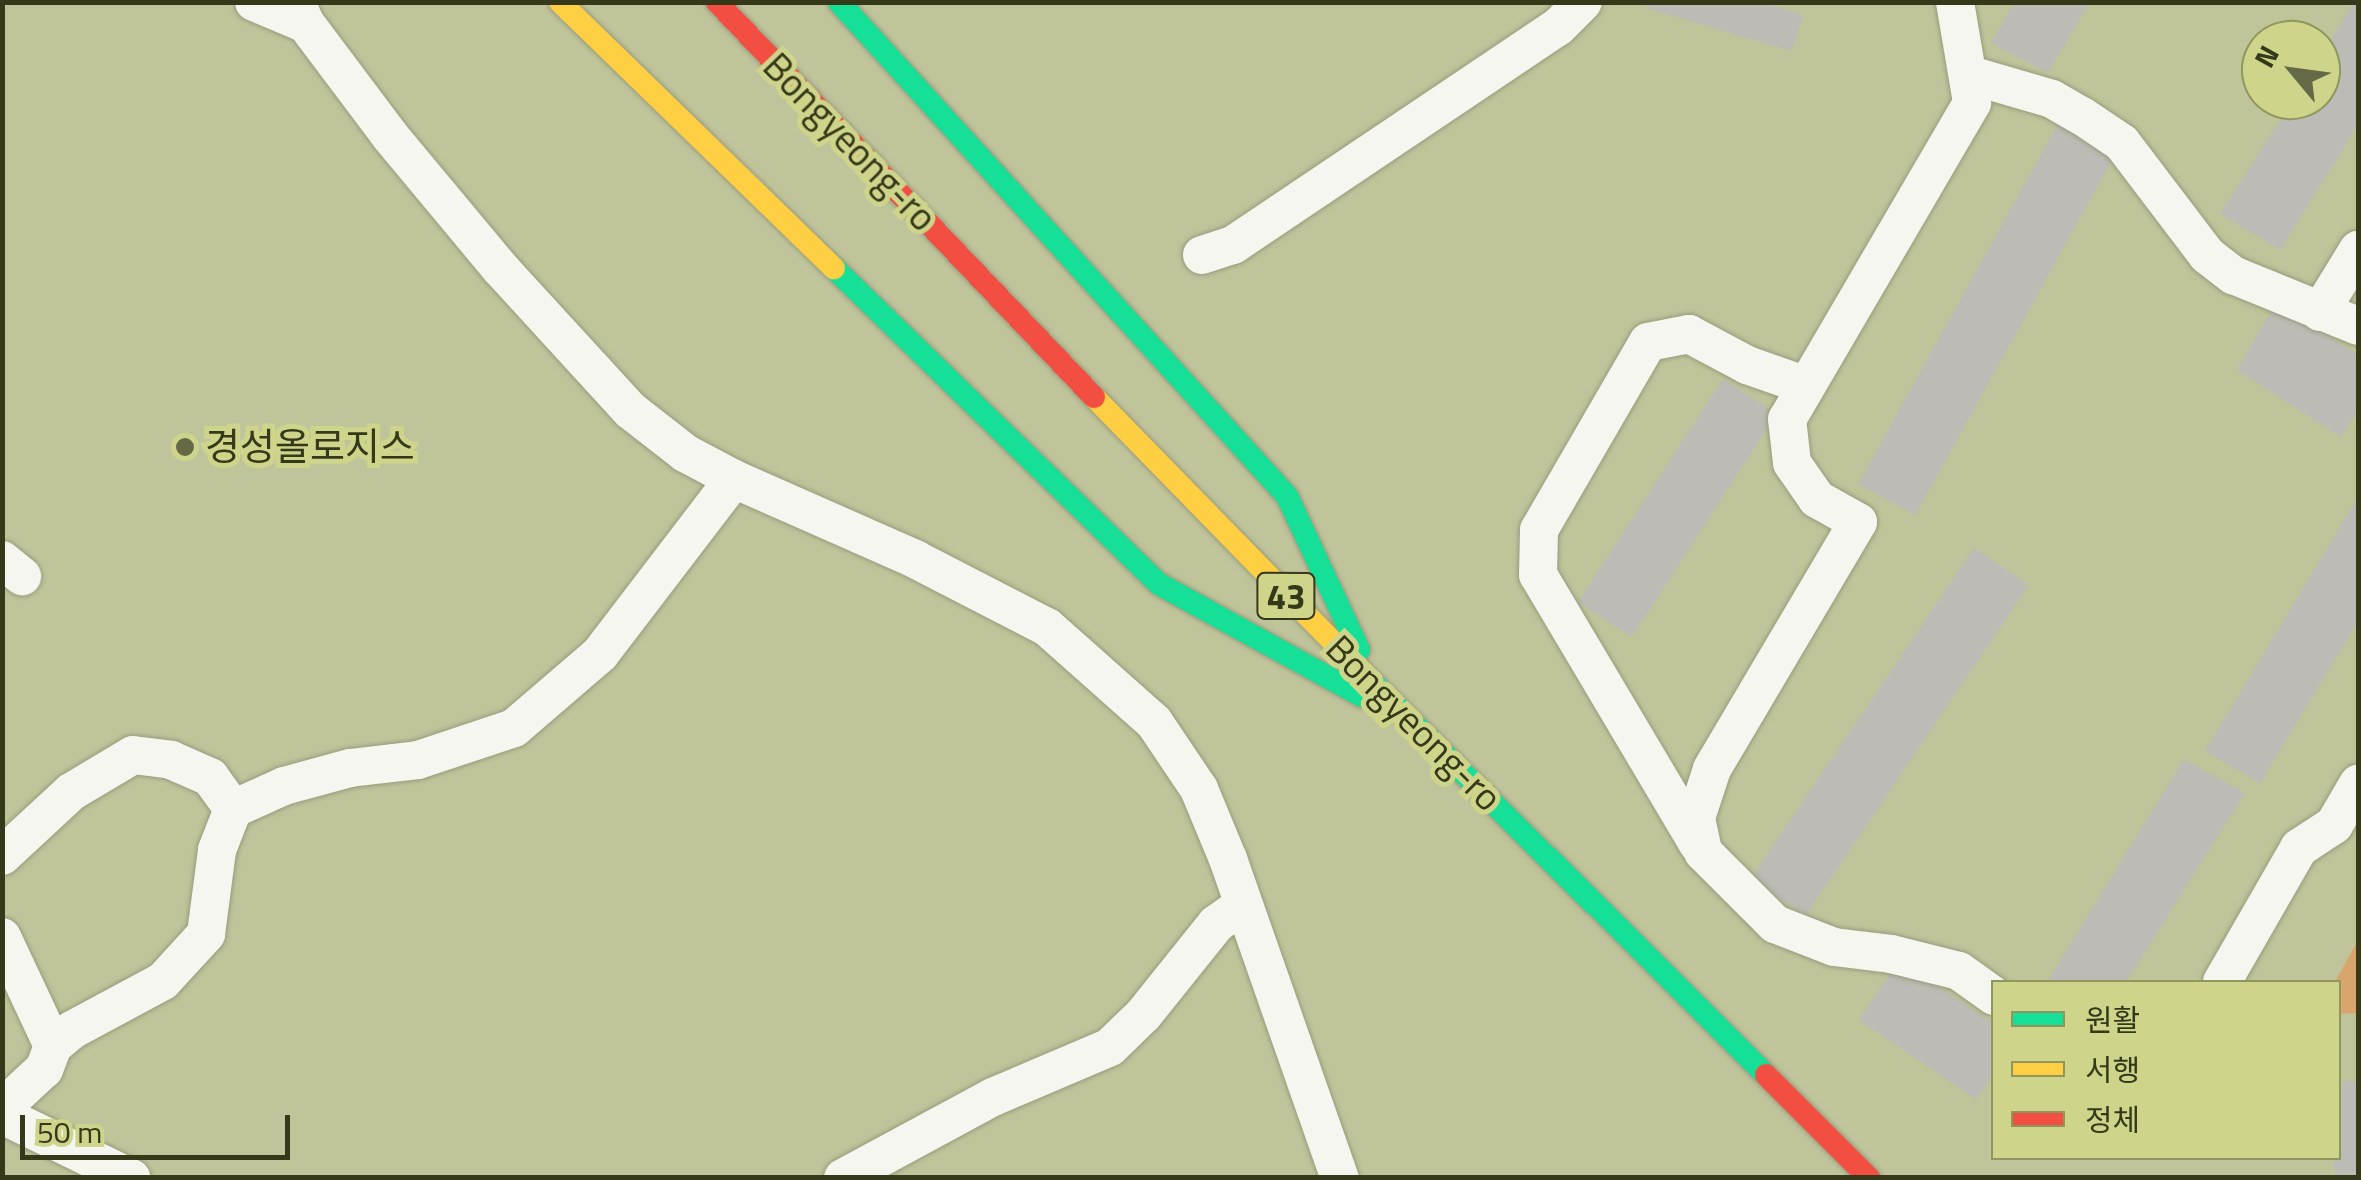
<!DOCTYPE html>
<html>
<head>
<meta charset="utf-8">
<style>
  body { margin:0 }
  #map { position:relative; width:2361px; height:1180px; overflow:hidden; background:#c0c49b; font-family:"Titillium Web","Noto Sans KR",sans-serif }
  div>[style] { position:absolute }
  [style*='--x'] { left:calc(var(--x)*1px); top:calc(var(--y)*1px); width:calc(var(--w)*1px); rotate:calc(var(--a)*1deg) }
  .green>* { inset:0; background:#d8a56d }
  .building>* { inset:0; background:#bcbbb5; transform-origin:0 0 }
  .roads { filter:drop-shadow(0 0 2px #999c7c) drop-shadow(0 0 2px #999c7c) }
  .street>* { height:38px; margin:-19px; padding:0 19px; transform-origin:19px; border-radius:19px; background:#f6f6f0 }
  .fast>* { height:22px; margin:-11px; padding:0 11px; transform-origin:11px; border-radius:11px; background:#16e098 }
  .slow>* { height:22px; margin:-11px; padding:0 11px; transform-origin:11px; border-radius:11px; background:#ffcf43 }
  .jam>* { height:22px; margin:-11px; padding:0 11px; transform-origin:11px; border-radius:11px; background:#f24e42 }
  .dots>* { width:28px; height:28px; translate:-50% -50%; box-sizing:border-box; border:5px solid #ced58a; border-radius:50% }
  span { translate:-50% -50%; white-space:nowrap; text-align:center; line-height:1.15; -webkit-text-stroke:10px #ced58a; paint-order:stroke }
  .shield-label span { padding:2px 8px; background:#ced58a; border:2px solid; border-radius:8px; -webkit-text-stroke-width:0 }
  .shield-label { font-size:35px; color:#353819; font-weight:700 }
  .street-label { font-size:38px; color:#353819 }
  .poi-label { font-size:38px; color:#353819 }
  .left { translate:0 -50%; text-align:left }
  .frame { position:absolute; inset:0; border:5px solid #353819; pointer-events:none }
  .legend { position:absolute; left:1991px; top:980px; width:350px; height:180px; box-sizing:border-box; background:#ced58a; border:2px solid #91965d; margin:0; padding:12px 18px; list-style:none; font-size:30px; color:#353819 }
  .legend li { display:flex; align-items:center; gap:20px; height:50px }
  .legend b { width:50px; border:2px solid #91965d }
  .north { position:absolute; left:2241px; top:20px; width:100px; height:100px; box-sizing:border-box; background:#ced58a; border:2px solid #91965d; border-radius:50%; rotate:299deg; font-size:28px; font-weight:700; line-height:40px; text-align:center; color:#353819 }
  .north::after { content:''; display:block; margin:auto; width:35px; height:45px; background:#666946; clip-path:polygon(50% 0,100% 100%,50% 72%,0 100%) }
  .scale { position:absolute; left:20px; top:1115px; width:270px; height:45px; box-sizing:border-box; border:5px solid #353819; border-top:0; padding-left:12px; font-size:30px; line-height:35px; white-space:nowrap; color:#353819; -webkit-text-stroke:8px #ced58a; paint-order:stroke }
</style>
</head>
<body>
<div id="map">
  <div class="green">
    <div style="clip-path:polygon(2358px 940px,2358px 1013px,2339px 1014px,2338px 982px,2335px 982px)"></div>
  </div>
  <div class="building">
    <div style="clip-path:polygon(1647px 2px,1760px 2px,1803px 15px,1792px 51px,1646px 8px)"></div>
    <div style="clip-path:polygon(2015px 2px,2090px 2px,2048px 73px,1991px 43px)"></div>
    <div style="clip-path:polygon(2354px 2px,2358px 2px,2358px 125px,2280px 250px,2220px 214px,2293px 100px,2321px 100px,2321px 55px)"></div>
    <div style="left:2060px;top:120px;width:65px;height:416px;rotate:29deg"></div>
    <div style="clip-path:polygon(2275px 304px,2358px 355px,2358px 410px,2341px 437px,2237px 370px)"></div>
    <div style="left:1723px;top:379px;width:64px;height:266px;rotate:33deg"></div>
    <div style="clip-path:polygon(2358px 497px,2358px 622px,2260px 783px,2205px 751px)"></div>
    <div style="left:1974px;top:548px;width:66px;height:399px;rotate:34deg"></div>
    <div style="clip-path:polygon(2184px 759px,2245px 793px,2126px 982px,2047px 982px)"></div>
    <div style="clip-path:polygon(1899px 960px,1994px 1024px,1994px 1074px,1976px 1099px,1859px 1020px)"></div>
    <div style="clip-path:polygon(2343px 1081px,2358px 1081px,2358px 1178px,2337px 1178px,2333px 1165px,2333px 1158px,2338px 1158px,2338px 1087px,2343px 1087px)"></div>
  </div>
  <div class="roads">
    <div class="street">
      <div style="--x:254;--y:2;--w:56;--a:22.9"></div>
      <div style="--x:296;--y:2;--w:24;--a:66"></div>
      <div style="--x:306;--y:24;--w:140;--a:53.1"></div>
      <div style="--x:390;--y:136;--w:172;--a:50.2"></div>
      <div style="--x:500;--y:268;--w:193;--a:47.5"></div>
      <div style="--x:630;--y:410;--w:70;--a:38"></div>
      <div style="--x:685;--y:453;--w:55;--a:28"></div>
      <div style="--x:734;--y:479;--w:198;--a:23.8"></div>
      <div style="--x:915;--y:559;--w:148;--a:27.3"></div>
      <div style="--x:1047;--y:627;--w:143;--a:41.6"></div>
      <div style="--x:1154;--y:722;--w:81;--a:56.1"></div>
      <div style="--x:1199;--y:789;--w:76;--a:67.5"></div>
      <div style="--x:1228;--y:859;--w:338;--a:70.7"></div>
      <div style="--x:1955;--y:2;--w:102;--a:80.4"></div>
      <div style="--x:1972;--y:103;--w:366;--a:120.3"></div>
      <div style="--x:1787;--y:419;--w:44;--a:83.5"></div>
      <div style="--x:1792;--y:463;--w:44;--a:55.2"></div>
      <div style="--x:1817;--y:499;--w:47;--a:29.3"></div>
      <div style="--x:1858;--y:522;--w:287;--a:120.6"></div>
      <div style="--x:1712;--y:769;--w:52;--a:108.1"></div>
      <div style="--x:1696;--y:818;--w:35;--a:78"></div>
      <div style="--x:1703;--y:852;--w:102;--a:45"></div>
      <div style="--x:1775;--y:924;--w:63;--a:21.3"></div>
      <div style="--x:1834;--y:947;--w:57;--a:7"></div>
      <div style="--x:1891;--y:954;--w:70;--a:14"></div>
      <div style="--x:1959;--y:971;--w:43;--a:35.5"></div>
      <div style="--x:1970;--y:75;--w:85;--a:16.3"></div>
      <div style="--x:2052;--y:99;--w:34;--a:30"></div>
      <div style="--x:2082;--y:116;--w:48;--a:34"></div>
      <div style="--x:2122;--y:143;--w:141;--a:52.8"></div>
      <div style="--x:2207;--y:255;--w:33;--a:38"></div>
      <div style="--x:2233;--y:275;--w:135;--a:22.2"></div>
      <div style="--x:1202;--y:255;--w:33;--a:-18"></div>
      <div style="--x:1233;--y:245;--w:391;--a:-33.9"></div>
      <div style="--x:1558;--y:27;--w:35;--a:-45"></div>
      <div style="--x:2320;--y:312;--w:73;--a:-58.5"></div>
      <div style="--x:2;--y:560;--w:26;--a:39"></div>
      <div style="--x:1698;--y:844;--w:313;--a:-120.7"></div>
      <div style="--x:1538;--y:575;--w:45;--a:-88.7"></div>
      <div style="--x:1539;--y:530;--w:217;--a:-59.9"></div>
      <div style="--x:1648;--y:342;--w:42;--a:-11"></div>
      <div style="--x:1689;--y:334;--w:66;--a:28.1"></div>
      <div style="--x:1747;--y:365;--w:60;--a:19.3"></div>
      <div style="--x:2;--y:856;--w:94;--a:-42.8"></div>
      <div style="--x:71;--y:792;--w:72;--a:-30.8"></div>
      <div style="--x:133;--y:755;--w:38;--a:7"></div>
      <div style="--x:171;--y:760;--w:43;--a:23.6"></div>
      <div style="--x:210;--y:777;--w:39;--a:54"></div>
      <div style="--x:233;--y:809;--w:56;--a:-24.3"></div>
      <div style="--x:284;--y:786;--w:68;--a:-15.3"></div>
      <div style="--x:350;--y:768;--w:68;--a:-6.7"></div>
      <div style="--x:418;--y:760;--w:101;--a:-18.4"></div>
      <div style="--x:514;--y:728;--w:113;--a:-40.7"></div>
      <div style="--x:600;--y:654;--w:220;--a:-52.6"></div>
      <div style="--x:2;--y:937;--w:120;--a:64.9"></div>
      <div style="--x:53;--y:1046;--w:25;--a:111"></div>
      <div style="--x:44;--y:1069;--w:57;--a:137.1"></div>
      <div style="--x:2222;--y:982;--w:155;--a:-60.1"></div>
      <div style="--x:2299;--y:848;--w:42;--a:-33.3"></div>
      <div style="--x:2334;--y:825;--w:48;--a:-59.7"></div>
      <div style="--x:53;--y:1046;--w:25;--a:-40"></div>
      <div style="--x:72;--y:1030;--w:103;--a:-28.3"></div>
      <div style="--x:163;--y:981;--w:64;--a:-47.5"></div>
      <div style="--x:206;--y:934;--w:85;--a:-82.5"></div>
      <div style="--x:217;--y:850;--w:44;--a:-68.7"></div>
      <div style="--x:2;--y:1115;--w:144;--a:26"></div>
      <div style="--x:843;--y:1178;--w:170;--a:-28.4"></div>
      <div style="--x:993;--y:1097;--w:127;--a:-23.1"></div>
      <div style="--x:1110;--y:1047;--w:47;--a:-44.1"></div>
      <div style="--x:1144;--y:1014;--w:115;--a:-51.3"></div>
      <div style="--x:1216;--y:924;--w:32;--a:-35"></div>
    </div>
    <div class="fast">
      <div style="--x:839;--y:2;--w:667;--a:47.8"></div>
      <div style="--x:1287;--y:496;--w:170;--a:64.9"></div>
      <div style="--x:834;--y:268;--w:453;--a:44.2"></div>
      <div style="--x:1159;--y:584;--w:232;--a:28.9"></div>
      <div style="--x:1363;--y:673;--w:569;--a:44.93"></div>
    </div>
    <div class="slow">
      <div style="--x:560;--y:2;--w:382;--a:44.2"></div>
      <div style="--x:1094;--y:397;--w:385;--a:45.7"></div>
    </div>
    <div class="jam">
      <div style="--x:717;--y:2;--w:546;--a:46.34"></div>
      <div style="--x:1766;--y:1075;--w:146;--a:45"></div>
    </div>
  </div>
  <div class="dots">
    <div style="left:185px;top:447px;background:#666946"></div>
  </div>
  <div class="shield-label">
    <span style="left:1286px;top:596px">43</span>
  </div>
  <div class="street-label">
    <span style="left:850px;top:142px;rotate:46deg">Bongyeong-ro</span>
    <span style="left:1414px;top:723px;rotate:45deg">Bongyeong-ro</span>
  </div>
  <div class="poi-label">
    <span class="left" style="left:205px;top:447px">경성올로지스</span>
  </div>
  <div class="frame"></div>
  <ul class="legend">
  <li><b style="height:12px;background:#16e098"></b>원활</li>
  <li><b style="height:12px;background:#ffcf43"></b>서행</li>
  <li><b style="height:12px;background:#f24e42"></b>정체</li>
  </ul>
  <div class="north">N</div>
  <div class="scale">50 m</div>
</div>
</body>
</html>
